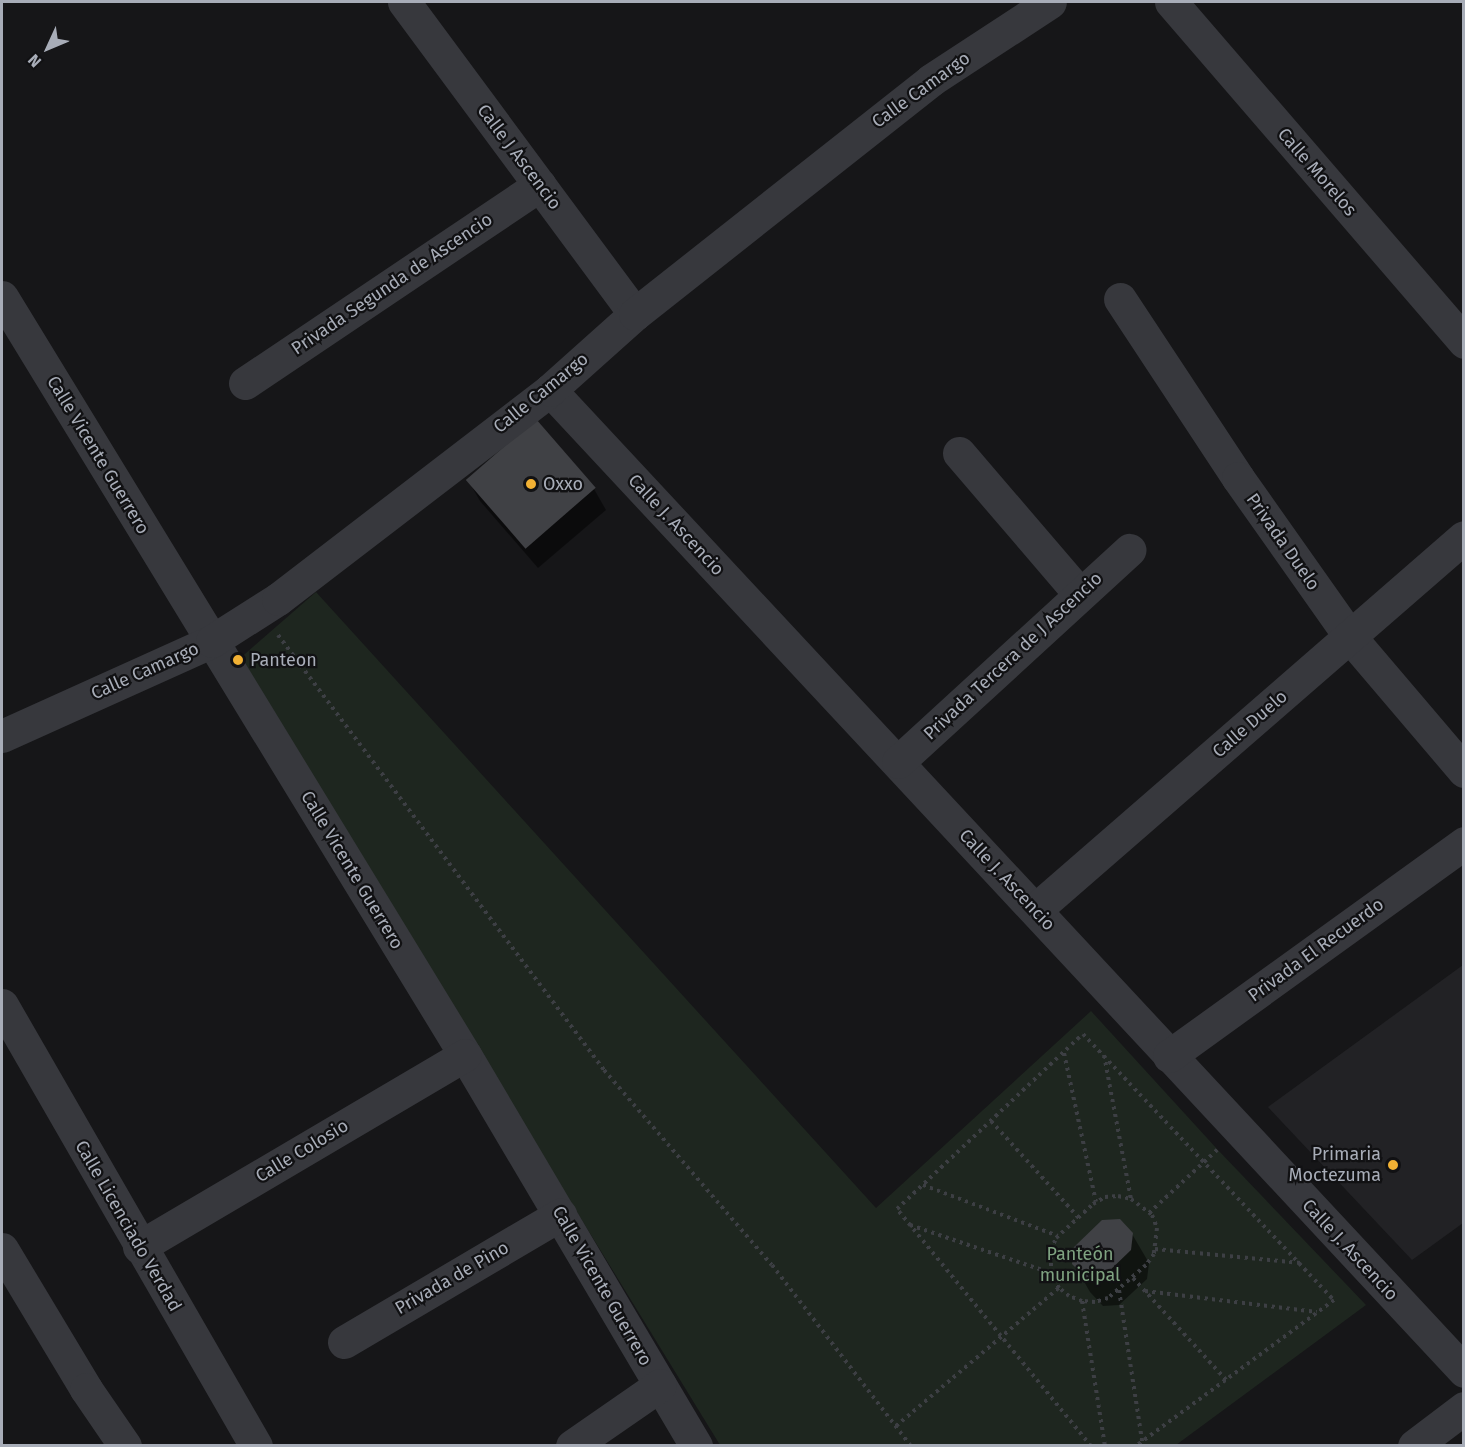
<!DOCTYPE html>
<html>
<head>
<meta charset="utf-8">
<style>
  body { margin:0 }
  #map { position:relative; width:1465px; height:1447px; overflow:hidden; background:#161618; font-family:"Fira Sans",sans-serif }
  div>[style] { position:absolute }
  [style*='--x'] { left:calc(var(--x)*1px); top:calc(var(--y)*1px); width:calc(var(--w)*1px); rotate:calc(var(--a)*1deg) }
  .built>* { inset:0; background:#222225 }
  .green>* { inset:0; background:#1e261f }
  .shadow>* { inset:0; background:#0007 }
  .building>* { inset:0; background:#404145; transform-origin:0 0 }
  .path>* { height:4px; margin-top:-2px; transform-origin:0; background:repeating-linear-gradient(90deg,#3d3f44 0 3px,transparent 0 7.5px) }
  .minor>* { height:33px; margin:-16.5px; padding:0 16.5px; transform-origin:16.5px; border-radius:16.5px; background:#37383d }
  .dots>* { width:16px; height:16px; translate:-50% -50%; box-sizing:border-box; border:3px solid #111113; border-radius:50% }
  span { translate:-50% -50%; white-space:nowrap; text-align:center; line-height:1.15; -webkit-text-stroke:4.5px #111113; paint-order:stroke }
  .street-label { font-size:18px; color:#a8adb8 }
  .poi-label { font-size:18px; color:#a8adb8 }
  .left { translate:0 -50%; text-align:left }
  .right { translate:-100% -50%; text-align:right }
  .park-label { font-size:18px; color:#7fa381 }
  .frame { position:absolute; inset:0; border:3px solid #a8adb8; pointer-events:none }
  .north { position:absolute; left:18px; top:18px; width:60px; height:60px; -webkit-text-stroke:4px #111113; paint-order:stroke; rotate:226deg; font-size:16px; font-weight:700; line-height:24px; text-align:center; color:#a8adb8 }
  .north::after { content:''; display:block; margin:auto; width:21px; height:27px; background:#a8adb8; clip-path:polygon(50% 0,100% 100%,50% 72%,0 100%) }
</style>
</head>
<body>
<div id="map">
  <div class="built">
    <div style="clip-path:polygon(1463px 965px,1463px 1223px,1412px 1260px,1268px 1107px)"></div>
  </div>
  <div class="green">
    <div style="clip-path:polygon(316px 592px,876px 1208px,1091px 1011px,1218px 1150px,1366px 1305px,1176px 1445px,720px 1445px,238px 660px)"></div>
  </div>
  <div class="shadow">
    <div style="clip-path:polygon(468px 480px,594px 489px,606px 510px,538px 568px,480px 501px)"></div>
    <div style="clip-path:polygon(1132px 1234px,1149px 1263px,1147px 1279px,1119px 1305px,1103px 1306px,1090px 1292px,1074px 1264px)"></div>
  </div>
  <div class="building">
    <div style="left:536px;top:419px;width:91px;height:93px;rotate:49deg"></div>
    <div style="clip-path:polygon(1120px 1219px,1133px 1233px,1131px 1250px,1103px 1277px,1086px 1278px,1072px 1264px,1074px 1247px,1102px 1220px)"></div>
  </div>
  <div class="path">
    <div style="--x:278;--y:635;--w:544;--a:53.15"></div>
    <div style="--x:604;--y:1070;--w:257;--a:49.3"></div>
    <div style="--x:772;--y:1265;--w:228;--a:52.5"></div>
    <div style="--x:1064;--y:1053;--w:152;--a:77.9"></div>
    <div style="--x:1104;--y:1055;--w:147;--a:79.4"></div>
    <div style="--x:991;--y:1121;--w:131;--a:47.8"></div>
    <div style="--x:923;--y:1185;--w:144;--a:20.7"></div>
    <div style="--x:1118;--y:1196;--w:13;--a:13"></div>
    <div style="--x:1131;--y:1199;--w:26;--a:37"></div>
    <div style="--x:1152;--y:1215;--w:14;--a:69"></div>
    <div style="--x:1157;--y:1228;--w:26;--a:97"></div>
    <div style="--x:1154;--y:1254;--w:14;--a:126"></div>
    <div style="--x:1146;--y:1265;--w:50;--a:139"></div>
    <div style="--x:1108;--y:1298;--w:14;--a:163"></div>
    <div style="--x:1095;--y:1302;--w:13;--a:-176"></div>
    <div style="--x:1082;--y:1301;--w:14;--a:-159"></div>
    <div style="--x:1069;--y:1296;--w:13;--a:-141"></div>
    <div style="--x:1059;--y:1288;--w:16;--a:-120"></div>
    <div style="--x:1051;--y:1274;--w:24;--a:-90"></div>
    <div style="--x:1051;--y:1250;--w:13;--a:-67"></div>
    <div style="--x:1056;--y:1238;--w:50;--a:-42.6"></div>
    <div style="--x:1093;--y:1204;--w:14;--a:-30"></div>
    <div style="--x:1105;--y:1197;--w:13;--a:-4"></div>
    <div style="--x:1149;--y:1213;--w:93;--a:-42.8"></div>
    <div style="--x:910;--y:1225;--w:149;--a:18.8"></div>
    <div style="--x:1155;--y:1249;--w:146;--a:5.5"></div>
    <div style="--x:1133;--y:1278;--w:138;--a:47.6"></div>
    <div style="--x:1119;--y:1290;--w:153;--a:81.3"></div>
    <div style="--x:1145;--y:1291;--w:173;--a:7"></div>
    <div style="--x:1082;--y:1301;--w:147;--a:81"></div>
    <div style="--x:896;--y:1426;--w:214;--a:-40.3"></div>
    <div style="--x:1091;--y:1446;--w:306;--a:-129.3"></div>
    <div style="--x:897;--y:1209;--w:255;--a:-43.3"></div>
    <div style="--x:1083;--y:1034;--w:366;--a:46.7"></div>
    <div style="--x:1334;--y:1300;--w:246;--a:143.6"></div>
  </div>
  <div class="minor">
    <div style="--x:404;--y:2;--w:388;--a:53.5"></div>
    <div style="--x:1171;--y:2;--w:449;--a:49.2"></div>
    <div style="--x:2;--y:297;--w:888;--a:58.58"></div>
    <div style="--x:465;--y:1055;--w:454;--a:59.4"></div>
    <div style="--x:1120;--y:299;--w:214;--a:56.6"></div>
    <div style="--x:1238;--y:478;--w:194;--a:54.8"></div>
    <div style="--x:1350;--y:637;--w:176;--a:49.6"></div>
    <div style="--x:245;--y:383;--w:355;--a:-33.9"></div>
    <div style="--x:550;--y:390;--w:1341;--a:47.02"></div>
    <div style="--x:959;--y:453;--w:184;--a:49.4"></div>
    <div style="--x:2;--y:736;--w:230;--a:-24.3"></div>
    <div style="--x:212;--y:641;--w:78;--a:-32.5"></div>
    <div style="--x:278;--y:599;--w:343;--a:-37.5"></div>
    <div style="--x:550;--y:390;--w:114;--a:-41.8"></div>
    <div style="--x:635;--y:314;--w:377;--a:-38.3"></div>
    <div style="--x:931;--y:80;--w:142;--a:-33.2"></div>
    <div style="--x:898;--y:762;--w:314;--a:-42.5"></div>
    <div style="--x:1035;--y:910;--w:568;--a:-41.01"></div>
    <div style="--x:2;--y:1005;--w:509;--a:60.06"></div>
    <div style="--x:1169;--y:1056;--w:364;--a:-35.8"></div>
    <div style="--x:139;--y:1247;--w:378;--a:-30.5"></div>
    <div style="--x:2;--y:1249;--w:163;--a:59"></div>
    <div style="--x:86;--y:1389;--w:69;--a:55.6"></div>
    <div style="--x:344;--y:1342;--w:251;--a:-30.5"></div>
    <div style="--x:572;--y:1446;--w:107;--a:-34.7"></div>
    <div style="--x:1414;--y:1446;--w:63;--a:-37.2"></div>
  </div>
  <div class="dots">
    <div style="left:531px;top:484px;background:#f2b134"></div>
    <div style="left:238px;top:660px;background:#f2b134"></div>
    <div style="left:1393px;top:1165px;background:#f2b134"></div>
  </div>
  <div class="street-label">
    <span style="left:921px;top:90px;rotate:-36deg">Calle Camargo</span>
    <span style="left:519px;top:157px;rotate:53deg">Calle J Ascencio</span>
    <span style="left:1317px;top:172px;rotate:49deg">Calle Morelos</span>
    <span style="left:392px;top:284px;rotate:-34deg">Privada Segunda de Ascencio</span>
    <span style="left:541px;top:393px;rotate:-39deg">Calle Camargo</span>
    <span style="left:98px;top:455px;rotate:59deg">Calle Vicente Guerrero</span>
    <span style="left:676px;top:525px;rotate:47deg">Calle J. Ascencio</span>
    <span style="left:1283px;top:542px;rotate:55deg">Privada Duelo</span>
    <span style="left:1013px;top:656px;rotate:-43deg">Privada Tercera de J Ascencio</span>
    <span style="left:145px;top:671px;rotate:-24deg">Calle Camargo</span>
    <span style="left:1250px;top:724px;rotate:-41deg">Calle Duelo</span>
    <span style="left:352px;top:870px;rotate:59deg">Calle Vicente Guerrero</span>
    <span style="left:1007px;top:880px;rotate:47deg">Calle J. Ascencio</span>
    <span style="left:1316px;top:950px;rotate:-36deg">Privada El Recuerdo</span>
    <span style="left:302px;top:1151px;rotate:-31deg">Calle Colosio</span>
    <span style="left:128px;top:1226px;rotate:60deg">Calle Licenciado Verdad</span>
    <span style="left:1350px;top:1250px;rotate:47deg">Calle J. Ascencio</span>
    <span style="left:452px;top:1278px;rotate:-30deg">Privada de Pino</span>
    <span style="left:602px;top:1286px;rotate:60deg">Calle Vicente Guerrero</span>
  </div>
  <div class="poi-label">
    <span class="left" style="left:543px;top:484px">Oxxo</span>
    <span class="left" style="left:250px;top:660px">Panteon</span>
    <span class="right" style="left:1381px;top:1165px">Primaria<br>Moctezuma</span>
  </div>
  <div class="park-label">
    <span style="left:1080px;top:1265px">Panteón<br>municipal</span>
  </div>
  <div class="frame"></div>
  <div class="north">N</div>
</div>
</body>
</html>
